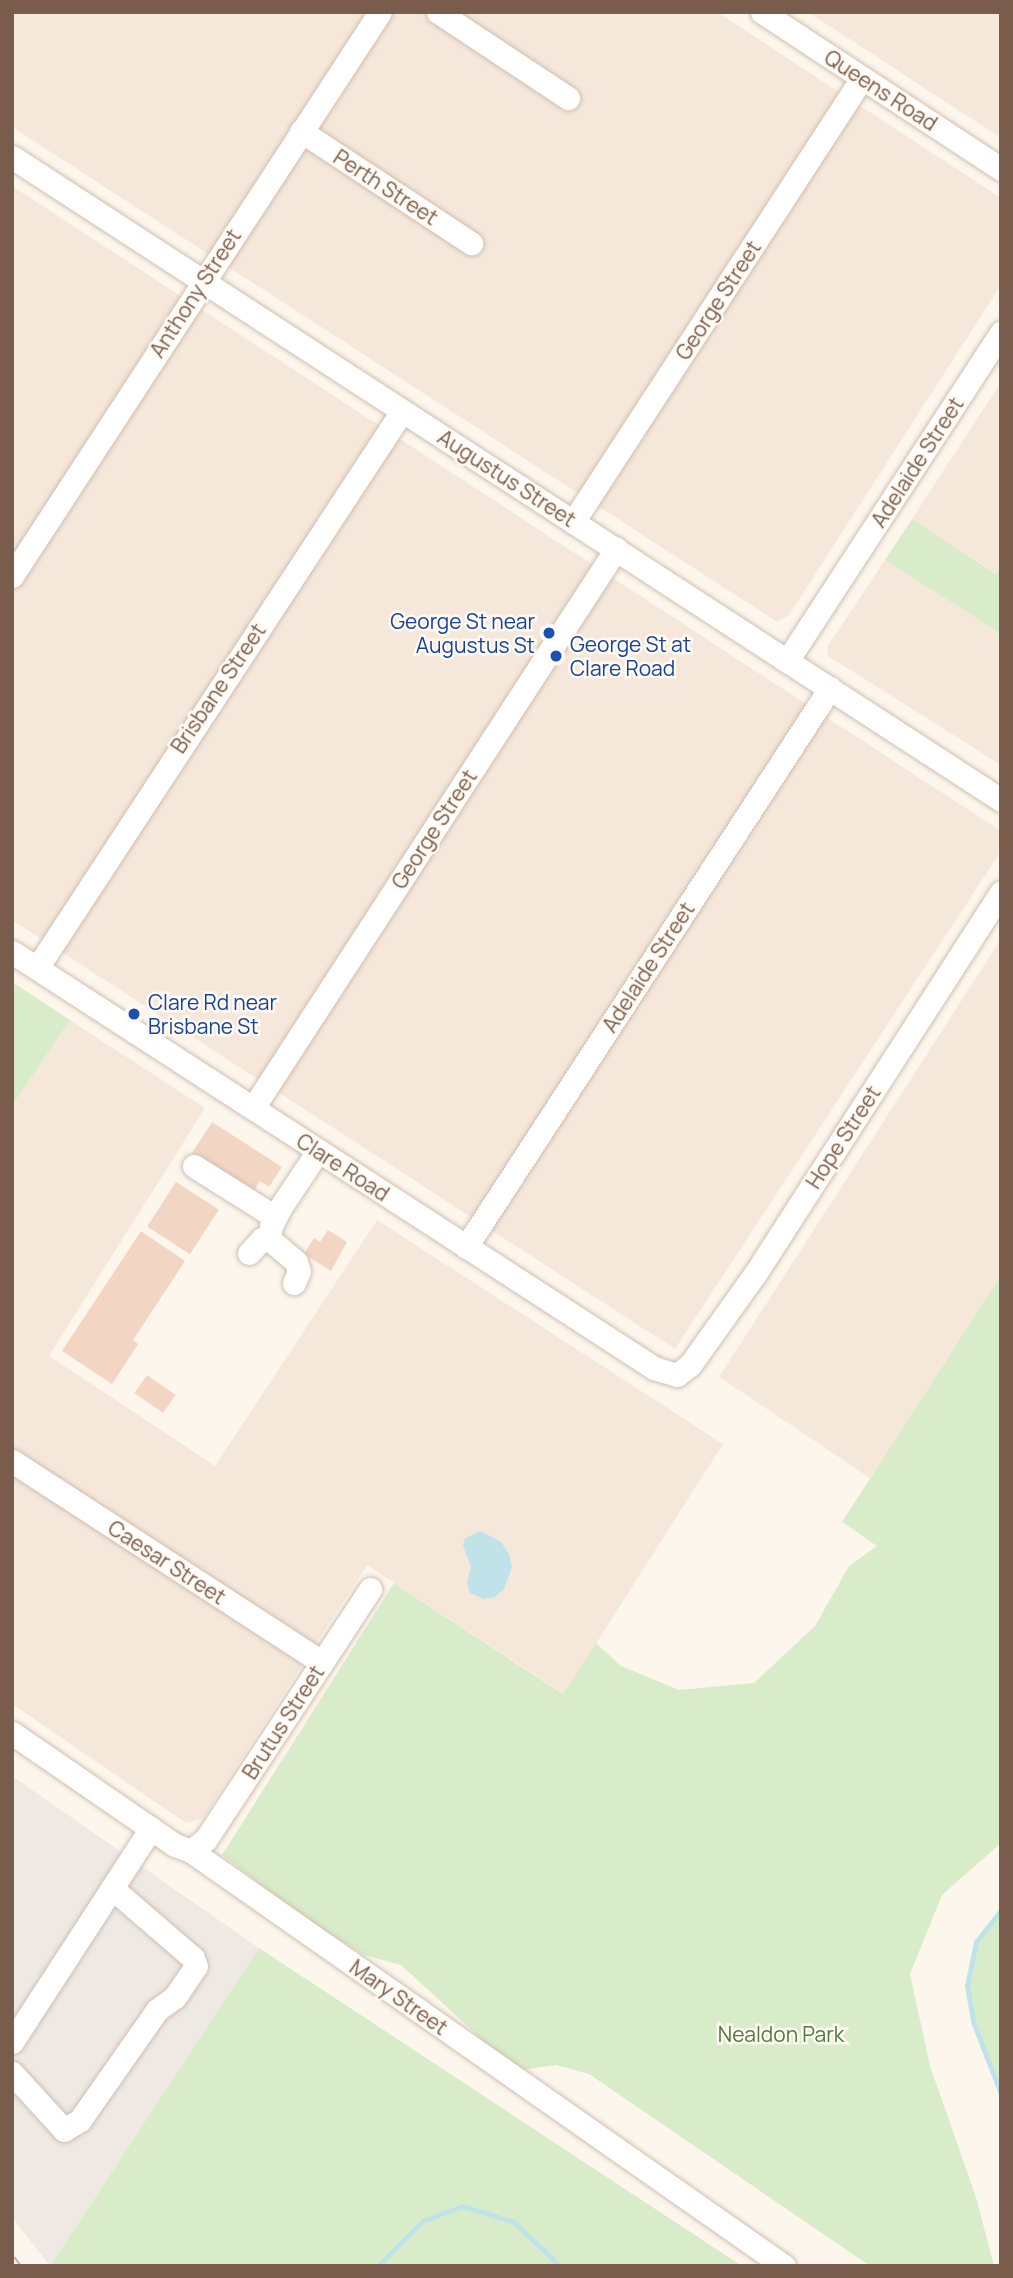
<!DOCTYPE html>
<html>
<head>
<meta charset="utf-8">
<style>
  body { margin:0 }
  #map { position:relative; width:1013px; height:2278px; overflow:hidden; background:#fdf6ec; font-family:Manrope,sans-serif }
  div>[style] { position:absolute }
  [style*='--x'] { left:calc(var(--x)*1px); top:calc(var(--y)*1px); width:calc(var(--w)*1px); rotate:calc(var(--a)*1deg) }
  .residential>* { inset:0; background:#f5e8da }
  .industrial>* { inset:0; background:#efe9e4 }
  .green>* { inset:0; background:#d8ecc9 }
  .water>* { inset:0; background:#bfe3e8 }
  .stream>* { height:5px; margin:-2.5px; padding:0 2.5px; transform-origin:2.5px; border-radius:2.5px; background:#bfe3e8 }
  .building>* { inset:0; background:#f3d5c3; transform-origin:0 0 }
  .roads { filter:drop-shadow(0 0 2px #d1beb0) drop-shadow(0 0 2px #d1beb0) }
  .minor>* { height:23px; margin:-11.5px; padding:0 11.5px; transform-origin:11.5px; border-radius:11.5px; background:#fff }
  .rail>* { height:8px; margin-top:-4px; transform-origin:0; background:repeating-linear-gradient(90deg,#fffaf3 0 16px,#b9a8c9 0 32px); box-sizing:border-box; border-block:2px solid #b9a8c9 }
  .dots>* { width:19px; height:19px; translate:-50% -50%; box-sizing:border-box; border:4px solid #fffaf3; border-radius:50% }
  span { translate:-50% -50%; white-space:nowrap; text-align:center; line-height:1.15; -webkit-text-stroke:5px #fffaf3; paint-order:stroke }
  .street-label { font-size:21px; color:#7a5c4d }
  .transit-label { font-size:21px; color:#164399 }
  .right { translate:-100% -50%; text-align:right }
  .left { translate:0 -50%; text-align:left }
  .park-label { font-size:21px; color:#537a41 }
  .frame { position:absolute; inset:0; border:14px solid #7a5c4d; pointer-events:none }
</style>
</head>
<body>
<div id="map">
  <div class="residential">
    <div style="clip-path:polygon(12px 12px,717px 12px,1001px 198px,1001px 285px,789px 615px,777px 622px,12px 127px)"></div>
    <div style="clip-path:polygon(808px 12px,1001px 12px,1001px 138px)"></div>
    <div style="clip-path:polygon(12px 186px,1001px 831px,1001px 851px,675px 1349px,12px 920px)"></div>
    <div style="clip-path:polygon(1001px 382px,1001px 568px,997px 574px,912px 519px)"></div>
    <div style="clip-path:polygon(885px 560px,1001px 634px,1001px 765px,828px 656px,827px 647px)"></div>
    <div style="clip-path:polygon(1001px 939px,1001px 1275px,870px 1478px,719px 1377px)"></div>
    <div style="clip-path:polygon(70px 1020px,205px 1108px,49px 1356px,215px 1466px,377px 1220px,723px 1444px,564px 1694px,367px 1565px,203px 1818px,186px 1823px,12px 1704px,12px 1106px)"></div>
  </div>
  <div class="industrial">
    <div style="clip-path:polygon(12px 1776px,259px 1948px,50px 2266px,12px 2217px)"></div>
  </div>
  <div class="green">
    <div style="clip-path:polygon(912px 519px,996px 574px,1001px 568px,1001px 634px,885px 560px)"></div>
    <div style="clip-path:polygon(12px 982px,70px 1020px,12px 1106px)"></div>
    <div style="clip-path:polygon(1001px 1275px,1001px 1843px,942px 1895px,910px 1974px,930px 2066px,976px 2197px,994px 2266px,870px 2266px,589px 2074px,556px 2065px,521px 2070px,485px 2042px,401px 1965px,364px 1955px,308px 1920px,222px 1855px,394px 1583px,563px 1694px,596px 1643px,621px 1666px,679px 1690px,754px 1683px,815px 1626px,849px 1566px,877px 1546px,842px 1522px)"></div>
    <div style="clip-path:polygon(1001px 1910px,1001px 2094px,974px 2024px,967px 1986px,976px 1942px)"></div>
    <div style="clip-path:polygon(259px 1948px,742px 2266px,50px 2266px)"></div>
  </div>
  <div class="water">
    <div style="clip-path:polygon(481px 1531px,501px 1542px,509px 1554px,512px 1567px,504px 1589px,495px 1597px,484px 1599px,470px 1593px,467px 1582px,471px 1567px,463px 1545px,465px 1538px)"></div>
  </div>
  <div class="stream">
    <div style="--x:1001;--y:1910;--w:41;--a:128"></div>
    <div style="--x:976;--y:1942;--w:45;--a:101.6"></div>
    <div style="--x:967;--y:1986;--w:39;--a:80"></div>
    <div style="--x:974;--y:2024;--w:75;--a:68.9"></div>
    <div style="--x:378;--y:2266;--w:65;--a:-45"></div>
    <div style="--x:424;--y:2220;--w:41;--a:-19.7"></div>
    <div style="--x:463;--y:2206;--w:53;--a:17.4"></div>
    <div style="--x:514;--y:2222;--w:64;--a:43.7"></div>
  </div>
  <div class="building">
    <div style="clip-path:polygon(212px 1122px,282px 1167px,269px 1187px,260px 1181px,253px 1192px,192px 1153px)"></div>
    <div style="left:176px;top:1182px;width:51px;height:53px;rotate:33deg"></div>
    <div style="clip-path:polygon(328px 1230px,347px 1242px,331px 1271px,304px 1254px,314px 1238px,320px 1242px)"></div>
    <div style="clip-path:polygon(141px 1231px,185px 1261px,133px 1340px,138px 1344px,112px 1384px,62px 1351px)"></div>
    <div style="left:147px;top:1375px;width:35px;height:22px;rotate:35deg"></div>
  </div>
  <div class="roads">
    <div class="minor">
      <div style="--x:438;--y:12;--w:156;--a:33.5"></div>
      <div style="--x:762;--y:12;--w:286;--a:33.3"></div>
      <div style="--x:301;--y:131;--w:204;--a:33.4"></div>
      <div style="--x:12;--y:157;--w:1180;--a:33.03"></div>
      <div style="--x:573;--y:522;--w:530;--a:-56.94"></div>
      <div style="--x:12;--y:576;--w:673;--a:-56.88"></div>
      <div style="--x:787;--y:661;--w:392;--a:-56.9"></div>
      <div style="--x:12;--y:952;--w:765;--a:32.94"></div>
      <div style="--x:654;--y:1368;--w:24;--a:17"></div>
      <div style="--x:677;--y:1375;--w:16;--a:-38"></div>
      <div style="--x:690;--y:1365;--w:112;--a:-54.5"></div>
      <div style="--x:755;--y:1274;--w:454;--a:-57.2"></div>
      <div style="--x:37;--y:968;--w:666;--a:-56.76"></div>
      <div style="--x:253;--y:1108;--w:667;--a:-57"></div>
      <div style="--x:194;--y:1166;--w:96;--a:32.2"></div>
      <div style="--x:269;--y:1239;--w:13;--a:-81"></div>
      <div style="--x:271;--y:1226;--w:20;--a:-63"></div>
      <div style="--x:280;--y:1208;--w:69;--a:-56.3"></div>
      <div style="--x:466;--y:1247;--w:667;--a:-56.93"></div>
      <div style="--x:249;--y:1253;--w:19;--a:-47"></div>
      <div style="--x:262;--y:1239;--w:7;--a:0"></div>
      <div style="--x:269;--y:1239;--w:35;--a:40"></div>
      <div style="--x:296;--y:1262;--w:9;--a:72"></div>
      <div style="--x:299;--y:1271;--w:13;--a:113"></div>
      <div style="--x:12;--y:1461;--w:369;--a:33"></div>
      <div style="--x:12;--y:1733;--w:198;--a:34.5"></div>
      <div style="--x:175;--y:1845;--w:17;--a:21"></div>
      <div style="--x:191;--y:1851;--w:724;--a:34.99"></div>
      <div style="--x:191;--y:1851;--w:19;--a:-39"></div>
      <div style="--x:206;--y:1839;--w:299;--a:-56.7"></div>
      <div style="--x:12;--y:2042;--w:255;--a:-57"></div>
      <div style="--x:12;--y:2073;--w:77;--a:47.6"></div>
      <div style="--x:64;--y:2130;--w:19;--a:-32"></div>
      <div style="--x:80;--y:2120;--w:134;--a:-55"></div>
      <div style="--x:157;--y:2010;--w:22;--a:-36"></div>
      <div style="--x:175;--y:1997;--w:37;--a:-56"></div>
      <div style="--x:196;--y:1966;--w:9;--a:-111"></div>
      <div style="--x:193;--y:1958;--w:107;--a:-139.2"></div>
    </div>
  </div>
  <div class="rail">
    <div style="--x:12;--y:2259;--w:9;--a:54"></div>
  </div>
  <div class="dots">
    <div style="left:549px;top:633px;background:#1a4fb4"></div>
    <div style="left:556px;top:656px;background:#1a4fb4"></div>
    <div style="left:134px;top:1014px;background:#1a4fb4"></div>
  </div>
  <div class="street-label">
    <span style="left:881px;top:90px;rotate:33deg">Queens Road</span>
    <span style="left:386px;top:187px;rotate:33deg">Perth Street</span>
    <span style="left:195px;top:293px;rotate:-57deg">Anthony Street</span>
    <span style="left:718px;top:300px;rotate:-57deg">George Street</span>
    <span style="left:917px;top:462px;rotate:-57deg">Adelaide Street</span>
    <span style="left:507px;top:478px;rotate:33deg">Augustus Street</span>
    <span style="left:218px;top:688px;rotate:-56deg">Brisbane Street</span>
    <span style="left:434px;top:829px;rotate:-57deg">George Street</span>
    <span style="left:648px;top:967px;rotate:-57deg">Adelaide Street</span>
    <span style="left:843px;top:1137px;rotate:-57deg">Hope Street</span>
    <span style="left:343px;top:1167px;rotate:33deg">Clare Road</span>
    <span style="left:167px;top:1562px;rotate:33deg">Caesar Street</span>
    <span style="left:283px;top:1722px;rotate:-57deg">Brutus Street</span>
    <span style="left:399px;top:1997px;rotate:35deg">Mary Street</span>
  </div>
  <div class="transit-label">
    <span class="right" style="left:535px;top:633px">George St near<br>Augustus St</span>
    <span class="left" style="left:570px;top:656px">George St at<br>Clare Road</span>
    <span class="left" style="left:148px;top:1014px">Clare Rd near<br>Brisbane St</span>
  </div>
  <div class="park-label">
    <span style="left:781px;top:2034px">Nealdon Park</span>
  </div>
  <div class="frame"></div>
</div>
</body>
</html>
